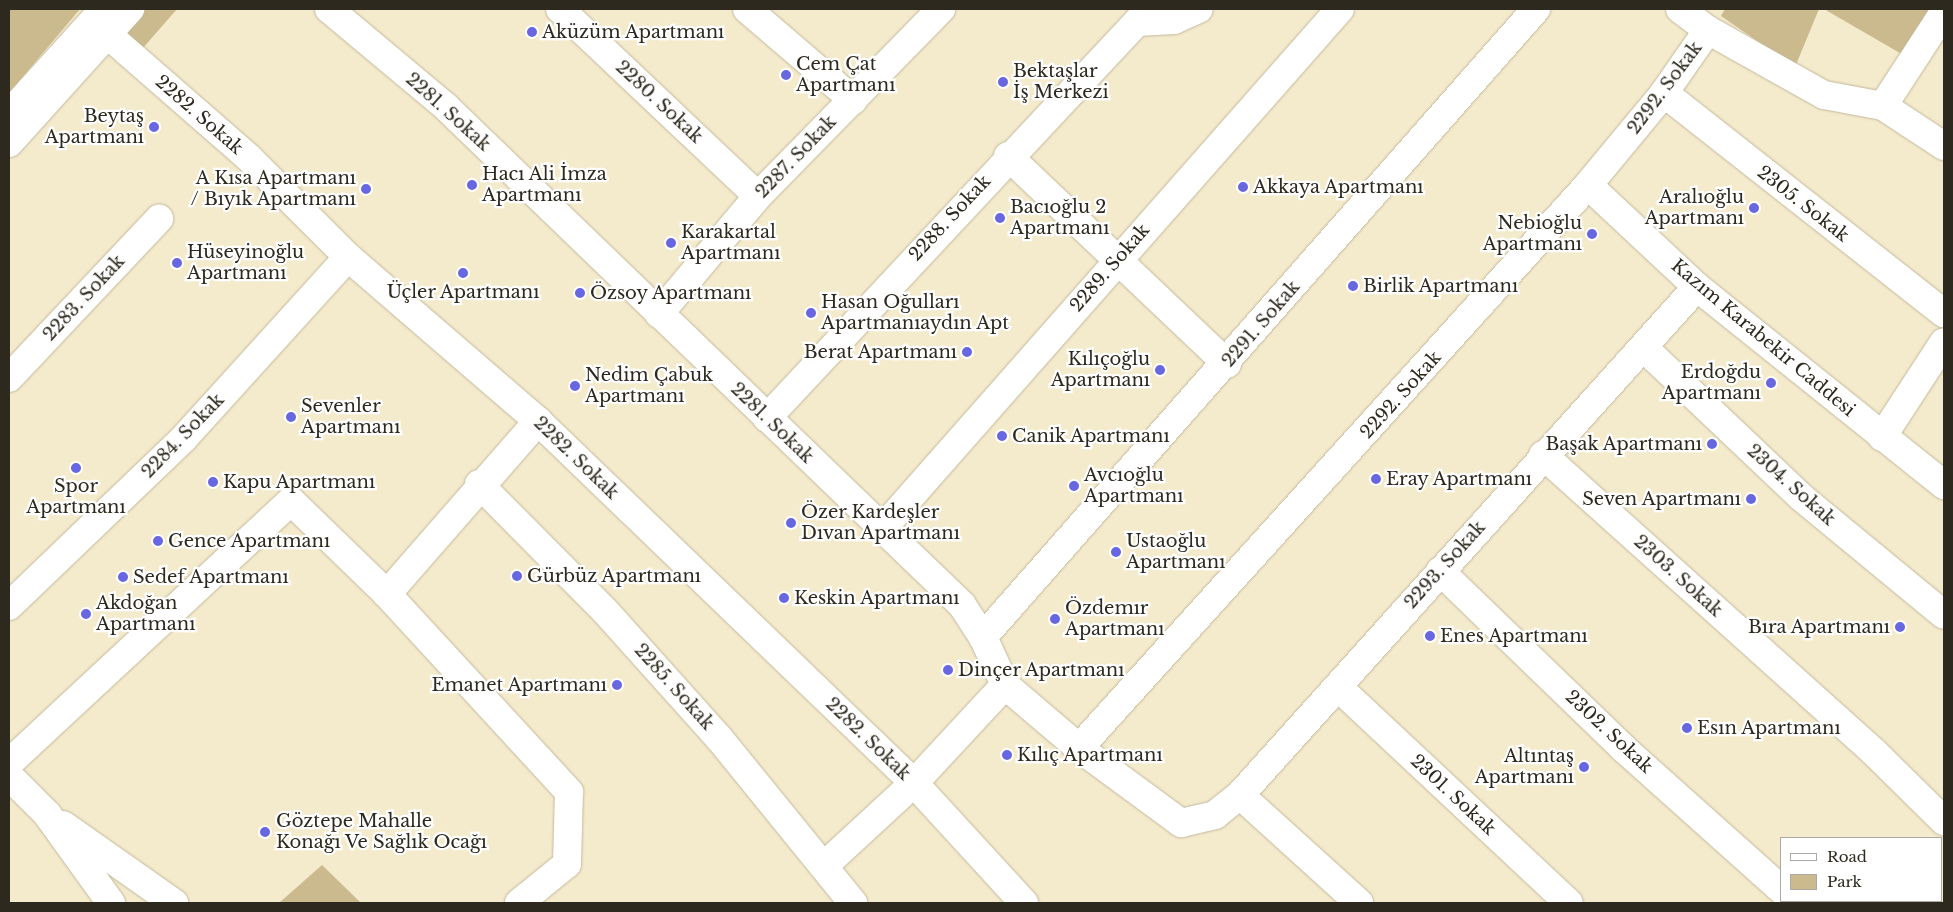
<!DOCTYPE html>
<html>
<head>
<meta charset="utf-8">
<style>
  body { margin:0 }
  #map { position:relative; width:1953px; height:912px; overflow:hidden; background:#f4eacc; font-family:"Libre Baskerville",serif }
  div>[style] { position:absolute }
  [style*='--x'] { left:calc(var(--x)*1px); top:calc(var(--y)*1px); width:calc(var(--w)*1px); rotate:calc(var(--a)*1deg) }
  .green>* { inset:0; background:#cbba8d }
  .roads { filter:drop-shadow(0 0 1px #c3b99d) drop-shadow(0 0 1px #c3b99d) }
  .minor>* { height:28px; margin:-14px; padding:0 14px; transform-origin:14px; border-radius:14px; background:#fff }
  .dots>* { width:14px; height:14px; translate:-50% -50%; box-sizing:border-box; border:2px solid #fff; border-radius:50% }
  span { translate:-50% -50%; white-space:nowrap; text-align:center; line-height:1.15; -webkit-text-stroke:4.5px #fff; paint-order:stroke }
  .poi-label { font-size:18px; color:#2d291e }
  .left { translate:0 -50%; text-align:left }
  .right { translate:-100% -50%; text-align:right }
  .street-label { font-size:18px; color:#2d291e }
  .frame { position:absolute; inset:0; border:10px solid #2d291e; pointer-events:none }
  .legend { position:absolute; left:1780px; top:837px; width:162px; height:65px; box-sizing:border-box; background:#fff; border:1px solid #aba9a5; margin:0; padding:6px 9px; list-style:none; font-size:15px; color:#2d291e }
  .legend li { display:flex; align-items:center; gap:10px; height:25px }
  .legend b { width:25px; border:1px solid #aba9a5 }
</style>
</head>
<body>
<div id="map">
  <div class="green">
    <div style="clip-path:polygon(9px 9px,80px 9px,9px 93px)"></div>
    <div style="clip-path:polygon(141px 9px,177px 9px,143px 48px,122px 31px)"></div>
    <div style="clip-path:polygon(1725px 9px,1819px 9px,1795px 67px,1721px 16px)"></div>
    <div style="clip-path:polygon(1824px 9px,1934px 9px,1905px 56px)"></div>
    <div style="clip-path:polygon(322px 865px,361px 903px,279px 903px)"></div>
  </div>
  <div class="roads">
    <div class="minor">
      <div style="--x:329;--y:9;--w:153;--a:39.9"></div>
      <div style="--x:446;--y:107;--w:717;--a:43.98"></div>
      <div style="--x:962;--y:605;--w:38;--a:57"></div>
      <div style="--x:983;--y:637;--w:53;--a:65.4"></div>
      <div style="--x:1005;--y:685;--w:97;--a:40.4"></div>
      <div style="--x:1079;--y:748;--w:127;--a:36.3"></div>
      <div style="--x:1181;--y:823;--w:35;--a:-13"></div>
      <div style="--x:1215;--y:815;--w:32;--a:-39"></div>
      <div style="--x:1240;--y:795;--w:683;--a:-48.03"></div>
      <div style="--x:560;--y:9;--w:272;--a:43.4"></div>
      <div style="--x:747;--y:9;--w:140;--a:40.6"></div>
      <div style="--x:1680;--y:9;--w:35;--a:37"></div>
      <div style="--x:1708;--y:30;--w:133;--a:29.3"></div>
      <div style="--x:1824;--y:95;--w:60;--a:10.6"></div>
      <div style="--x:1883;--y:106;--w:73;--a:33.3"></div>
      <div style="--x:107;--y:34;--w:189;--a:41.1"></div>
      <div style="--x:249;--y:158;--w:140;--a:45"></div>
      <div style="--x:348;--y:257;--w:251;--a:40.8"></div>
      <div style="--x:538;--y:421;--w:522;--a:43.91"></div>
      <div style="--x:914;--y:783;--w:163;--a:47.5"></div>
      <div style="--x:1664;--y:93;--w:356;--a:38.2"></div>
      <div style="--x:1883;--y:106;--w:112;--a:-57"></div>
      <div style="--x:9;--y:114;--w:142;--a:-47.9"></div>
      <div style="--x:9;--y:143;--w:181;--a:-47.9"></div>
      <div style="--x:1008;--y:156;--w:302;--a:43.5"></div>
      <div style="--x:1588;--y:185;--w:149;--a:43.1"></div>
      <div style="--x:1697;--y:287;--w:317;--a:38.7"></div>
      <div style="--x:659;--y:314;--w:154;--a:-50"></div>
      <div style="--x:758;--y:196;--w:262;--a:-45.6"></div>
      <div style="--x:1644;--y:348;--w:216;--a:43.5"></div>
      <div style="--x:1801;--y:497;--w:185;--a:39.5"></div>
      <div style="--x:9;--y:378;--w:219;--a:-46.7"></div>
      <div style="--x:767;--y:418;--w:542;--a:-46.94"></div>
      <div style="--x:1137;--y:22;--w:37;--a:-3"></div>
      <div style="--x:1174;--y:20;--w:27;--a:-24"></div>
      <div style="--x:1882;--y:437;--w:113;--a:-56.9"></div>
      <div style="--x:1543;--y:455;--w:446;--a:41.9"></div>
      <div style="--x:1875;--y:753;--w:97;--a:44.6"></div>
      <div style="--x:479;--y:484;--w:179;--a:45.2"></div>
      <div style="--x:605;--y:611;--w:171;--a:48.1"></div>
      <div style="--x:719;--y:738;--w:213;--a:50.9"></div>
      <div style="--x:882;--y:529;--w:693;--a:-48.63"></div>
      <div style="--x:1440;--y:571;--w:255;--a:44"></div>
      <div style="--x:1623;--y:748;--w:213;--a:41.8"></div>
      <div style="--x:387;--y:594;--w:230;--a:-48.9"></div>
      <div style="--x:9;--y:606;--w:243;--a:-43.8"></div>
      <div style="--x:184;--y:438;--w:244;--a:-47.8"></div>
      <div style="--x:983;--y:637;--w:837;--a:-48.63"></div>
      <div style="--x:1338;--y:687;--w:316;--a:43.1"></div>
      <div style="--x:1079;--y:748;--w:759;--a:-47.88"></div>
      <div style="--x:1588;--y:185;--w:119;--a:-50.4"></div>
      <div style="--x:1664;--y:93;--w:77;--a:-55.1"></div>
      <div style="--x:9;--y:763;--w:385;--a:-42.9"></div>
      <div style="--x:291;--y:501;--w:134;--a:44.1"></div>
      <div style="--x:387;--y:594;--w:269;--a:47.4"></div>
      <div style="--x:569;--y:792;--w:72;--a:91.6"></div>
      <div style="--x:567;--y:864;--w:62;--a:140.9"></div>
      <div style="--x:9;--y:776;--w:54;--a:45"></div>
      <div style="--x:47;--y:814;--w:110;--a:54.3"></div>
      <div style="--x:1240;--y:795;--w:161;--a:42.2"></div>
      <div style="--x:63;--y:825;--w:136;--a:35.1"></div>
      <div style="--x:825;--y:865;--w:121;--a:-42.7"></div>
      <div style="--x:914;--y:783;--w:134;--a:-47.1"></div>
    </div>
  </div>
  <div class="dots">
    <div style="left:532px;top:32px;background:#6866e0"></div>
    <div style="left:786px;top:75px;background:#6866e0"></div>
    <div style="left:1003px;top:82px;background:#6866e0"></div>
    <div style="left:154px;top:127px;background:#6866e0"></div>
    <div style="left:472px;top:185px;background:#6866e0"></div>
    <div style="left:1243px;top:187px;background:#6866e0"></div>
    <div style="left:366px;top:189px;background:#6866e0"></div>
    <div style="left:1754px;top:208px;background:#6866e0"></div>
    <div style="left:1000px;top:218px;background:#6866e0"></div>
    <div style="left:1592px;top:234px;background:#6866e0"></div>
    <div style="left:671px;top:243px;background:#6866e0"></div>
    <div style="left:177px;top:263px;background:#6866e0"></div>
    <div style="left:463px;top:273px;background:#6866e0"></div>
    <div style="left:1353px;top:286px;background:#6866e0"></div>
    <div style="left:580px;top:293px;background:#6866e0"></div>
    <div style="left:811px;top:313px;background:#6866e0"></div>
    <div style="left:967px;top:352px;background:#6866e0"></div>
    <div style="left:1160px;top:370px;background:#6866e0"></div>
    <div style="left:1771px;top:383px;background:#6866e0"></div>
    <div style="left:575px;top:386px;background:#6866e0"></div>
    <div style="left:291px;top:417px;background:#6866e0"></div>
    <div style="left:1002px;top:436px;background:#6866e0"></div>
    <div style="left:1712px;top:444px;background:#6866e0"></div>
    <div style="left:76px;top:468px;background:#6866e0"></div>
    <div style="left:1376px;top:479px;background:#6866e0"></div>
    <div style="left:213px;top:482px;background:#6866e0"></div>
    <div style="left:1074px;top:486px;background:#6866e0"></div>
    <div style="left:1751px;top:499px;background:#6866e0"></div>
    <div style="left:791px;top:523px;background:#6866e0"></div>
    <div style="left:158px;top:541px;background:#6866e0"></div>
    <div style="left:1116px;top:552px;background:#6866e0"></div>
    <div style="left:517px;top:576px;background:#6866e0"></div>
    <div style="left:123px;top:577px;background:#6866e0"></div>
    <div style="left:784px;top:598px;background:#6866e0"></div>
    <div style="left:86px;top:614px;background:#6866e0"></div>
    <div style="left:1055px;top:619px;background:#6866e0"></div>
    <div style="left:1900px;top:627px;background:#6866e0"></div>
    <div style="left:1430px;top:636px;background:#6866e0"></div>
    <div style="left:948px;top:670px;background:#6866e0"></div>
    <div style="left:617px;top:685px;background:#6866e0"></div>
    <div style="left:1687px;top:728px;background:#6866e0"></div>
    <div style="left:1007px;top:755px;background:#6866e0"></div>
    <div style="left:1584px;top:767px;background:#6866e0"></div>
    <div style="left:265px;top:832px;background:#6866e0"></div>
  </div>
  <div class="poi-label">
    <span class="left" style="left:542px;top:32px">Aküzüm Apartmanı</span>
    <span class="left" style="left:796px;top:75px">Cem Çat<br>Apartmanı</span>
    <span class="left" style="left:1013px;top:82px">Bektaşlar<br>İş Merkezi</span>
    <span class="right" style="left:144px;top:127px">Beytaş<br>Apartmanı</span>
    <span class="left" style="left:482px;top:185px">Hacı Ali İmza<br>Apartmanı</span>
    <span class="right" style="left:356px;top:189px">A Kısa Apartmanı<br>/ Bıyık Apartmanı</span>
    <span class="left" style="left:1253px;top:187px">Akkaya Apartmanı</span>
    <span class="right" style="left:1744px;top:208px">Aralıoğlu<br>Apartmanı</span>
    <span class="left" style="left:1010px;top:218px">Bacıoğlu 2<br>Apartmanı</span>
    <span class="right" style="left:1582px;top:234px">Nebioğlu<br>Apartmanı</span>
    <span class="left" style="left:681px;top:243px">Karakartal<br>Apartmanı</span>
    <span class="left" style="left:187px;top:263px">Hüseyinoğlu<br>Apartmanı</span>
    <span class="left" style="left:1363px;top:286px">Birlik Apartmanı</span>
    <span style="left:463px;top:292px">Üçler Apartmanı</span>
    <span class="left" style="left:590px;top:293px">Özsoy Apartmanı</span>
    <span class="left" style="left:821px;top:313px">Hasan Oğulları<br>Apartmanıaydın Apt</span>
    <span class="right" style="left:957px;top:352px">Berat Apartmanı</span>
    <span class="right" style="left:1150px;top:370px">Kılıçoğlu<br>Apartmanı</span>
    <span class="right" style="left:1761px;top:383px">Erdoğdu<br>Apartmanı</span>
    <span class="left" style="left:585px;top:386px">Nedim Çabuk<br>Apartmanı</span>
    <span class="left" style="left:301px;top:417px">Sevenler<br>Apartmanı</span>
    <span class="left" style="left:1012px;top:436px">Canik Apartmanı</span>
    <span class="right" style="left:1702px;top:444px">Başak Apartmanı</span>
    <span class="left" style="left:1084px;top:486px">Avcıoğlu<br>Apartmanı</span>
    <span class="left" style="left:1386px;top:479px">Eray Apartmanı</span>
    <span class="left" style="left:223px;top:482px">Kapu Apartmanı</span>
    <span style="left:76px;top:497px">Spor<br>Apartmanı</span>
    <span class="right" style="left:1741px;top:499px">Seven Apartmanı</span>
    <span class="left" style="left:801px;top:523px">Özer Kardeşler<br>Dıvan Apartmanı</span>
    <span class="left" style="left:168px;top:541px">Gence Apartmanı</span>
    <span class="left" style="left:1126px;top:552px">Ustaoğlu<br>Apartmanı</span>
    <span class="left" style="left:527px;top:576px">Gürbüz Apartmanı</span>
    <span class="left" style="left:133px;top:577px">Sedef Apartmanı</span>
    <span class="left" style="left:794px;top:598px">Keskin Apartmanı</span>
    <span class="left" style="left:96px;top:614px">Akdoğan<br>Apartmanı</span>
    <span class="left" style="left:1065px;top:619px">Özdemır<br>Apartmanı</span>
    <span class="right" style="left:1890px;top:627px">Bıra Apartmanı</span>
    <span class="left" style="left:1440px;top:636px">Enes Apartmanı</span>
    <span class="left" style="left:958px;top:670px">Dinçer Apartmanı</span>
    <span class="right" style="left:607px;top:685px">Emanet Apartmanı</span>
    <span class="left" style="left:1697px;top:728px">Esın Apartmanı</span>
    <span class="left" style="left:1017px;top:755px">Kılıç Apartmanı</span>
    <span class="right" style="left:1574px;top:767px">Altıntaş<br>Apartmanı</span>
    <span class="left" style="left:276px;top:832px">Göztepe Mahalle<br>Konağı Ve Sağlık Ocağı</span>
  </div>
  <div class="street-label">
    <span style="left:1665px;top:88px;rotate:-53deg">2292. Sokak</span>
    <span style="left:659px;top:102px;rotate:43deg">2280. Sokak</span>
    <span style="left:448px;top:112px;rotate:42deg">2281. Sokak</span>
    <span style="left:199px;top:115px;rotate:41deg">2282. Sokak</span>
    <span style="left:796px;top:157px;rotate:-46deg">2287. Sokak</span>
    <span style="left:1803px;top:204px;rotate:38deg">2305. Sokak</span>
    <span style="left:950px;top:218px;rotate:-47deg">2288. Sokak</span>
    <span style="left:1110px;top:268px;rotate:-49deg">2289. Sokak</span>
    <span style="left:84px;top:298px;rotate:-47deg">2283. Sokak</span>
    <span style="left:1261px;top:324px;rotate:-49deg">2291. Sokak</span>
    <span style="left:1763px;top:338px;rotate:40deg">Kazım Karabekir Caddesi</span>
    <span style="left:1401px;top:395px;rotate:-48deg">2292. Sokak</span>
    <span style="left:772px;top:423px;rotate:44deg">2281. Sokak</span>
    <span style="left:183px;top:436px;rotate:-46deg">2284. Sokak</span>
    <span style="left:576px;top:458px;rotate:44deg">2282. Sokak</span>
    <span style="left:1791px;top:485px;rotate:42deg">2304. Sokak</span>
    <span style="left:1445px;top:565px;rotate:-48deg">2293. Sokak</span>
    <span style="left:1678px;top:576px;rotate:42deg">2303. Sokak</span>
    <span style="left:674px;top:687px;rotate:48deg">2285. Sokak</span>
    <span style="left:1609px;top:732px;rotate:43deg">2302. Sokak</span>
    <span style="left:868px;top:739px;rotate:44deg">2282. Sokak</span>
    <span style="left:1453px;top:795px;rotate:43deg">2301. Sokak</span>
  </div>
  <div class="frame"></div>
  <ul class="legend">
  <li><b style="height:6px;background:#fff"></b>Road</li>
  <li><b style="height:14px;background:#cbba8d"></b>Park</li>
  </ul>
</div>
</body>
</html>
